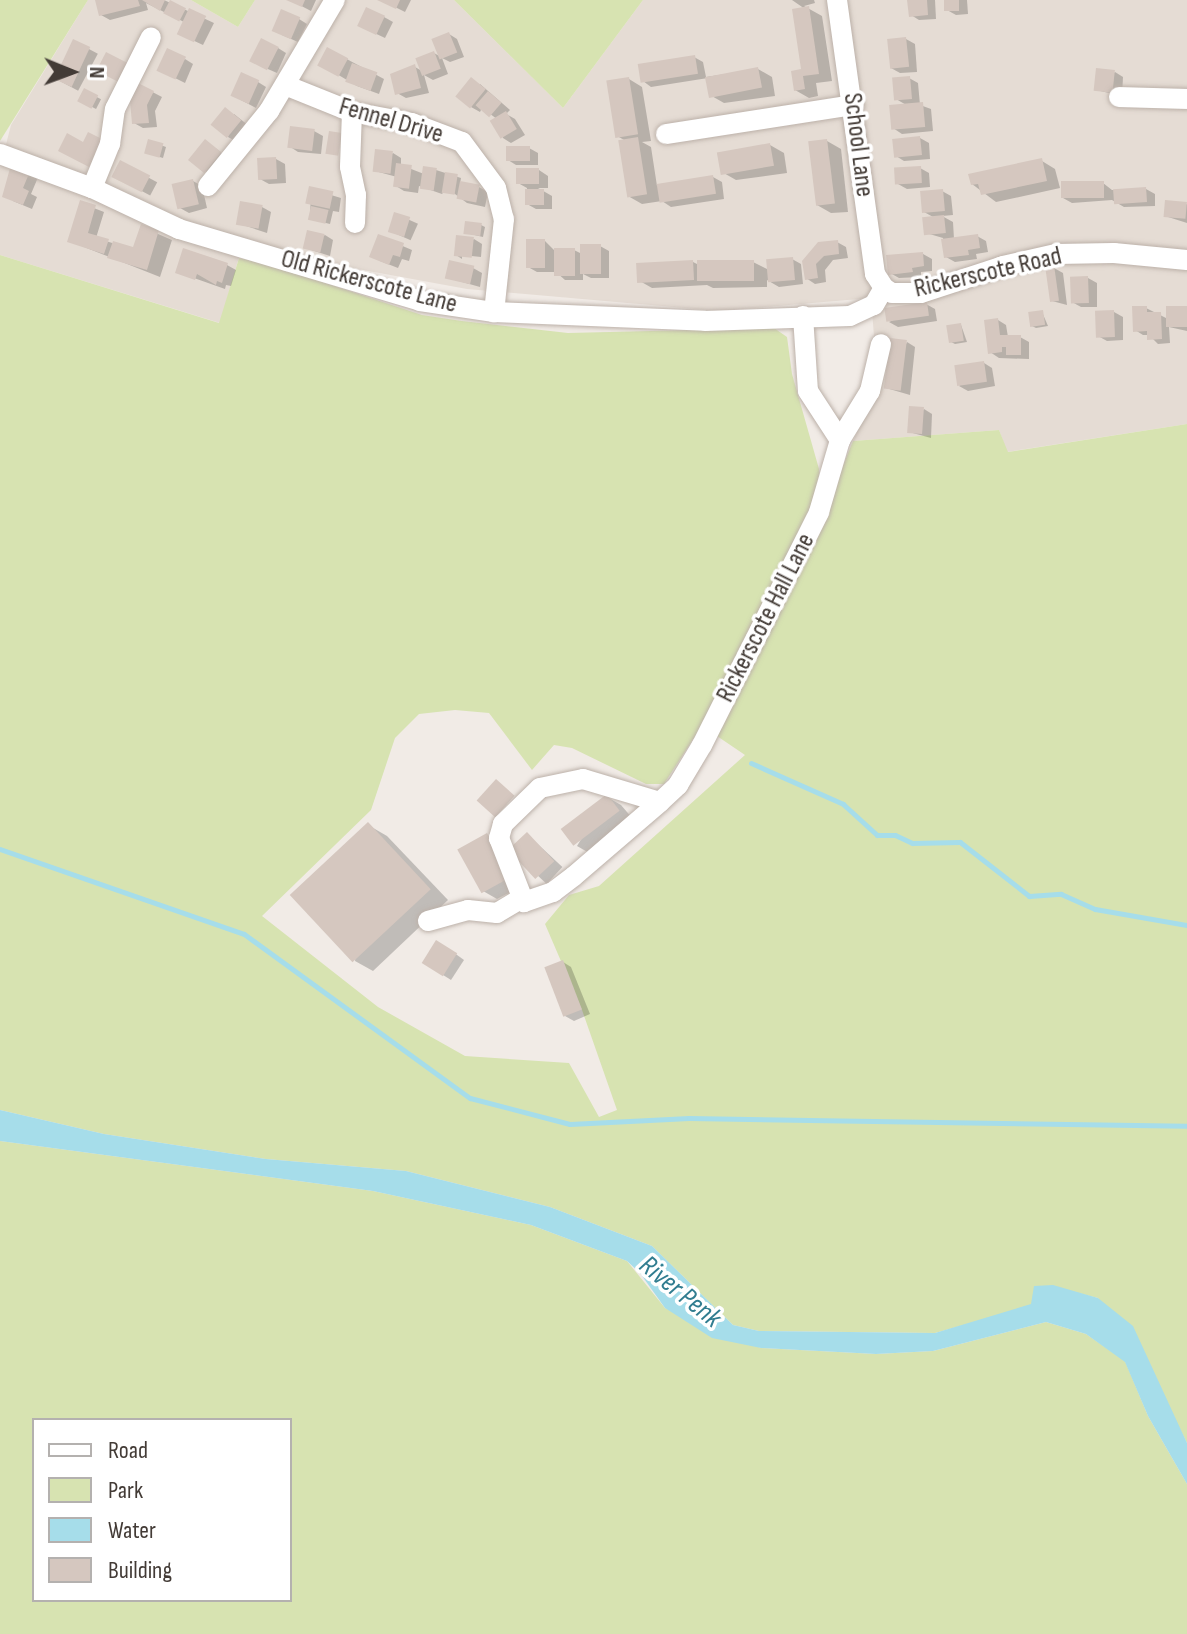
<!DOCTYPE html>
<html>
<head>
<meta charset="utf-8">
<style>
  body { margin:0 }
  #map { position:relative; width:1187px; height:1634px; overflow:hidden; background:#f1ebe6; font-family:"Sofia Sans Condensed",sans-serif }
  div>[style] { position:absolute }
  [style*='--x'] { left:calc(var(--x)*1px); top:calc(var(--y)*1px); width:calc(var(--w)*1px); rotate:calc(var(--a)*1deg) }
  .residential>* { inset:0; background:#e5dcd4 }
  .green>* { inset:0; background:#d7e3b1 }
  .water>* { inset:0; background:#a6ddea }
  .shadow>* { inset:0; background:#0003; transform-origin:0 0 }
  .stream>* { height:5px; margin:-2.5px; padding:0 2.5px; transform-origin:2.5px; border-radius:2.5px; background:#a6ddea }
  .building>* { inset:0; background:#d5c7bf; transform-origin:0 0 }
  .roads { filter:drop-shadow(0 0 2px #bcb1a9) drop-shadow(0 0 2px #bcb1a9) }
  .minor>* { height:20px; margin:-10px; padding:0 10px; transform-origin:10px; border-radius:10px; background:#fff }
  span { translate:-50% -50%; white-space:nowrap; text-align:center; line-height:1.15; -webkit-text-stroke:7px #fff; paint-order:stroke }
  .street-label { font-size:26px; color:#433b36 }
  .water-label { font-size:28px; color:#317d90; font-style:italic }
  .legend { position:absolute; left:32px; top:1418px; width:260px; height:184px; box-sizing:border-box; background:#fff; border:2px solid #b4b1af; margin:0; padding:10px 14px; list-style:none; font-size:24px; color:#433b36 }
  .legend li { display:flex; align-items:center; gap:16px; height:40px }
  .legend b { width:40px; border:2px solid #b4b1af }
  .north { position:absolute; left:32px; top:32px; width:80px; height:80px; -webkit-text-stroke:6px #fff; paint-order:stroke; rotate:91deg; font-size:22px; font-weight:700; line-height:32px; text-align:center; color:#433b36 }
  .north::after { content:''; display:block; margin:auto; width:28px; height:36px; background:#433b36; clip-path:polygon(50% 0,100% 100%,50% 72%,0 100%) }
</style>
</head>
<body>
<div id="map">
  <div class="residential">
    <div style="clip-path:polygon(88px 0,191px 0,238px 27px,255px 0,454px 0,563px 108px,643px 0,1187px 0,1187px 424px,1007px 452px,999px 430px,853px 441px,878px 387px,871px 298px,719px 311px,467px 289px,314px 261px,244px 240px,220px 323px,0 255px,0 168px,11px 125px)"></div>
  </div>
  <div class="green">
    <div style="clip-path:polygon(0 0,88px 0,0 141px)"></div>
    <div style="clip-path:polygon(191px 0,255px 0,238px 27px)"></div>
    <div style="clip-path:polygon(454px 0,643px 0,563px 108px)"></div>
    <div style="clip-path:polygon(0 255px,219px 323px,239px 258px,277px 267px,422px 315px,462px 321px,568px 333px,774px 328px,787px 337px,792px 374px,819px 469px,820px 491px,701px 727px,664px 784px,646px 784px,572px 748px,554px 745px,532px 770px,489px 713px,455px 710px,419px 714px,395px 738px,371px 810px,262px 916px,378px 1007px,465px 1056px,569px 1063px,599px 1117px,617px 1110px,582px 1010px,545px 924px,569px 895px,599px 886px,745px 755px,717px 736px,803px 565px,853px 441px,999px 430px,1008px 452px,1187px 424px,1187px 1443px,1160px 1390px,1098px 1298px,1078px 1293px,935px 1333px,759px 1331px,733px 1325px,652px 1246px,550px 1207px,406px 1171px,266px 1159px,104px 1134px,0 1110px)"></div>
    <div style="clip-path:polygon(evenodd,0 1141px,373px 1191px,531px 1225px,627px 1261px,665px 1308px,761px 1348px,876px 1354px,933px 1351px,1046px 1322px,1086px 1334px,1125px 1361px,1148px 1416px,1187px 1484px,1187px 1634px,0 1634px,0 1141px,34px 1420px,290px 1420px,290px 1600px,34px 1600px,34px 1420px)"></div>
  </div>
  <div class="water">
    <div style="clip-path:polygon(0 1110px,104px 1134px,266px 1159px,406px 1171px,550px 1207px,652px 1246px,733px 1325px,759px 1331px,935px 1333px,1031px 1304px,1034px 1286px,1053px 1285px,1098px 1298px,1133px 1326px,1187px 1443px,1187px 1484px,1148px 1416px,1125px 1362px,1086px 1334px,1046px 1322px,933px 1351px,876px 1354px,761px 1348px,712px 1338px,665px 1308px,640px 1273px,627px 1261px,531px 1225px,373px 1191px,0 1141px)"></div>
  </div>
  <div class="shadow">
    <div style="clip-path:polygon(97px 0,164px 0,214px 23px,203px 45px,188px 38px,184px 22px,146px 3px,148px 10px,110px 20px,101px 15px)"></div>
    <div style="clip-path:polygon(290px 0,316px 0,311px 11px)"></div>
    <div style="clip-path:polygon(381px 0,411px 0,405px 12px)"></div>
    <div style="clip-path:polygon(792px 0,814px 0,815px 3px,804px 6px,822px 16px,832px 81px,816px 83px,818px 96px,809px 98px,795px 90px,803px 71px,805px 9px)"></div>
    <div style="clip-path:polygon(909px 0,935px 0,936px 19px,919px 20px,911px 15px)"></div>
    <div style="clip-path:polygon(946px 0,967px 0,968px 14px,956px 15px,947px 10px)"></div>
    <div style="clip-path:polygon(384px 17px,393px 22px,385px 38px,368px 30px)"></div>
    <div style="clip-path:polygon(299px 19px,307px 24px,298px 42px,282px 35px)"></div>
    <div style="clip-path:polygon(449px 34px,457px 39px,464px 57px,450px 62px,442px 58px,448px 74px,433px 80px,424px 75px,429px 93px,406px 98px,397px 93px,415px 67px,422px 71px,434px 53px,441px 57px)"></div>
    <div style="clip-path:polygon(906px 39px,915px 44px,917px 72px,900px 73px,891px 68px)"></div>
    <div style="left:74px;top:41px;width:27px;height:42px;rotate:28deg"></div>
    <div style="clip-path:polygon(278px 48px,286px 53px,277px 73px,261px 66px)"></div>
    <div style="clip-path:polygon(328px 49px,384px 79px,379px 94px,357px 86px,320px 64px)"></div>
    <div style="clip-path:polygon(694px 57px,703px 62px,706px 77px,758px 69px,772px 77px,775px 96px,724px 103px,710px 95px,708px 78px,651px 87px,643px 81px)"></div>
    <div style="clip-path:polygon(185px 59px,193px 64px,185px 83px,165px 73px)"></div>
    <div style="clip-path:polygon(1115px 72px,1123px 77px,1122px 96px,1096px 90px)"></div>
    <div style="clip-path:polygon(909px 78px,918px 83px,920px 105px,931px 109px,933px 131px,902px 134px,893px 128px,908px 106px,896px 99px)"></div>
    <div style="clip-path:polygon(629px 79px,642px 87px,651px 141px,642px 142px,651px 147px,657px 186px,713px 177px,722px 182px,724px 199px,671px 207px,662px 201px,642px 204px,628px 196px,626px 141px,617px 136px)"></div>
    <div style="clip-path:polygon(258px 82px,266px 87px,256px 108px,241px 100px)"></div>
    <div style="clip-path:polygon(480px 84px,510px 110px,506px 114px,515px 119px,525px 135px,511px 143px,503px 138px,497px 119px,482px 108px,480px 112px,471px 107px)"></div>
    <div style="clip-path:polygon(139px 85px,162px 97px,155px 111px,157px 127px,143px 128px,134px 123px)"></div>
    <div style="left:85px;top:91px;width:18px;height:11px;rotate:27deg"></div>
    <div style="clip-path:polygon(234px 114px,249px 126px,237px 142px,228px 137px)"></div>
    <div style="clip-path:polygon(314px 131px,323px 136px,321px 154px,298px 152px,289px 146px)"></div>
    <div style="clip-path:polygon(920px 138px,929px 143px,930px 159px,904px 161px,896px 156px)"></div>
    <div style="clip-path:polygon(149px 141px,166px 147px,163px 158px,150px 154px)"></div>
    <div style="clip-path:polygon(827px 141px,841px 149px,848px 212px,831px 213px,817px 205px)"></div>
    <div style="clip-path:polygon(770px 145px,784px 153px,787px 173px,736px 180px,722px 172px)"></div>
    <div style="clip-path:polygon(214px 147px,228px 158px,213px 176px,205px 171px)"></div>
    <div style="clip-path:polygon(529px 148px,538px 153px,538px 165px,516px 165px,508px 160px)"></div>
    <div style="clip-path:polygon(393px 153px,401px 158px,401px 165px,424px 174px,436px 170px,461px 178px,460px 184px,479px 187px,488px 192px,485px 207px,467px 203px,447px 188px,442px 194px,419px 186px,418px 193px,404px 191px,396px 186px,397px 177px,375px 171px)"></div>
    <div style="clip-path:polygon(276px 159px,285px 164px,286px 183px,269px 184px,260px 179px)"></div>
    <div style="clip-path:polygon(1042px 161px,1055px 169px,1060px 188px,996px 202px,972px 184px)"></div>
    <div style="left:121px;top:163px;width:41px;height:15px;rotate:28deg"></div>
    <div style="clip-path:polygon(920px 168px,929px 173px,930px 187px,907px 189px,898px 184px)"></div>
    <div style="clip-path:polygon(30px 170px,39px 175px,31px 194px,37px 197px,32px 209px,13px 201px)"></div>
    <div style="clip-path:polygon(539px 170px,548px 176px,548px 188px,538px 188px,552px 196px,552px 209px,536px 209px,527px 204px,527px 188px,518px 183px)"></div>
    <div style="clip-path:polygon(193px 181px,202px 186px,207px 208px,189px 213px,180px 208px)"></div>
    <div style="clip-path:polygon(1103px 183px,1112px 190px,1146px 189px,1155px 194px,1155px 206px,1124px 207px,1112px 200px,1072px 203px,1063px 198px)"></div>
    <div style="clip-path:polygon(311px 189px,341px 198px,339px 212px,333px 211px,330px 224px,310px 219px)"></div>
    <div style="clip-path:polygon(942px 191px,951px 196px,953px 215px,942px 216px,953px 222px,954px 239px,977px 236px,986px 241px,988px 252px,976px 254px,977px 259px,955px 262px,946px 257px,943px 238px,926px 233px,935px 218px,924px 212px)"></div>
    <div style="clip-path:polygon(81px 203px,104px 212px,96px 238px,135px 250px,142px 227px,172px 240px,160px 277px,69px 241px)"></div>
    <div style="clip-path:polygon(1187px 204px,1187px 223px,1165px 216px)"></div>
    <div style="clip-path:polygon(262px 207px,271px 212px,267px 233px,237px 223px)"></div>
    <div style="left:396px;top:214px;width:24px;height:18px;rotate:24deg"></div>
    <div style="clip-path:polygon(481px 225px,485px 227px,483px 237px,466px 233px)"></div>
    <div style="clip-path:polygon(325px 235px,333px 240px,330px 256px,305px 248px)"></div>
    <div style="clip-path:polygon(379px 236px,412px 250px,409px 261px,402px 259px,398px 268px,380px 261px)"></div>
    <div style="clip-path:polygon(474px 239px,482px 244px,481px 257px,462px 255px,462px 259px,456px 255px)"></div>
    <div style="clip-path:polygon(545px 241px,554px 250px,574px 250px,582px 254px,600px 246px,609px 251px,609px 278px,591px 278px,583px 274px,583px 280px,565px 280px,556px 272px,537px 272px,528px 267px)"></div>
    <div style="clip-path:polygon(837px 242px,846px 247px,848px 258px,833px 260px,825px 270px,826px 282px,815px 284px,806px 278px,805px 262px)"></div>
    <div style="clip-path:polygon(923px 254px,932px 259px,932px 271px,921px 272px,921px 277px,899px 278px,890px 273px)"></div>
    <div style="clip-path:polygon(792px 259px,801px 264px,803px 284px,779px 287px,767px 280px,767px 287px,713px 288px,707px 285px,652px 288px,638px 280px,693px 262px,699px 265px,753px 262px,769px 270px)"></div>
    <div style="clip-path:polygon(227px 265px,236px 270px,231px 286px,226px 285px,225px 289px,177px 272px)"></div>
    <div style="clip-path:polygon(473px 268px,482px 273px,480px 287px,448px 278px)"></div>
    <div style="clip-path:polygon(1054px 268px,1063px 273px,1067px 305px,1052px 301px)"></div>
    <div style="clip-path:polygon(1088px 278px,1097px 283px,1097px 307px,1081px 307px,1072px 302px)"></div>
    <div style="clip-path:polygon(926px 304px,935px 309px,937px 321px,898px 327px,889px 322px)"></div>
    <div style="clip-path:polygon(1146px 308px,1168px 319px,1187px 308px,1187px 331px,1169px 327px,1170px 343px,1158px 344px,1149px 335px,1143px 335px,1135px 330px)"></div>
    <div style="clip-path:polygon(1042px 312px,1048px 326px,1036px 328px,1032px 326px)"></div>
    <div style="clip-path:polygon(1114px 312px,1123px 317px,1123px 340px,1107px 341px,1098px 336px)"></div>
    <div style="clip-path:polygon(998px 320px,1006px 325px,1008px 337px,1020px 337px,1029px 342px,1029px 359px,999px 358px,990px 352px)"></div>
    <div style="clip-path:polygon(961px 325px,967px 342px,955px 344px,951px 342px)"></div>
    <div style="clip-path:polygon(907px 342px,915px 347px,910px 395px,886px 388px)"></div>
    <div style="clip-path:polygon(984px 363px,992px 368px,995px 386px,968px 391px,959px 386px)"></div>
    <div style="clip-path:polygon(924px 409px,932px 414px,931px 438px,909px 432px)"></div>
    <div style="clip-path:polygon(607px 797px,621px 805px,633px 819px,591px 854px,577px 846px)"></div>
    <div style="clip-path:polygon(368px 825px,387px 836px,448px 900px,373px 971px,355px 961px)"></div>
    <div style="clip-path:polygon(487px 835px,500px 843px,524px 885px,497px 899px,483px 891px)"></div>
    <div style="left:528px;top:835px;width:47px;height:23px;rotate:43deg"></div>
    <div style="clip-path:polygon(446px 947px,464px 960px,451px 980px,424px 963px)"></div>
    <div style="clip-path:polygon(563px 962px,571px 967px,590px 1014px,574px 1021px,565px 1016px)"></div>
  </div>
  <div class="stream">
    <div style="--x:751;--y:763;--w:101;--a:24"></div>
    <div style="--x:843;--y:804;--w:46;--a:42.4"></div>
    <div style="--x:877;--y:835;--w:18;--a:0"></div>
    <div style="--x:895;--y:835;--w:19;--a:25"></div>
    <div style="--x:912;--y:843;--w:48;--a:-1.2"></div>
    <div style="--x:960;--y:842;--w:88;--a:38"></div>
    <div style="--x:1029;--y:896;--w:32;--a:-4"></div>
    <div style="--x:1061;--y:894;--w:37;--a:24"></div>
    <div style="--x:1095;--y:909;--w:93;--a:9.9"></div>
    <div style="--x:0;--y:849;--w:258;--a:19.2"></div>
    <div style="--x:244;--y:934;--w:279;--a:36"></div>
    <div style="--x:470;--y:1098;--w:103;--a:14.6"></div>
    <div style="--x:570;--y:1124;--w:119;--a:-2.9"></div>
    <div style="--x:689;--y:1118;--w:498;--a:0.9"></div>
  </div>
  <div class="building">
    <div style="clip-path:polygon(95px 0,138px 0,140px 6px,99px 16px)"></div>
    <div style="clip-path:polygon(142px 0,165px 0,160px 11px)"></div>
    <div style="left:170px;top:0;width:18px;height:15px;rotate:27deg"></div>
    <div style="clip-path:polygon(286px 0,305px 0,302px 7px)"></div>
    <div style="clip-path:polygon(377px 0,400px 0,396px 9px)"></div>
    <div style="clip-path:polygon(907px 0,927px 0,928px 15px,909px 17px)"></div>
    <div style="left:944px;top:0;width:15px;height:11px"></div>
    <div style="clip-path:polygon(809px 6px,819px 74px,803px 76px,805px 89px,794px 91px,791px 71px,801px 69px,792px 9px)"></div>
    <div style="left:366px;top:7px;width:21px;height:21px;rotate:25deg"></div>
    <div style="left:189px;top:8px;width:19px;height:29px;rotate:25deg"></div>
    <div style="left:281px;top:9px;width:21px;height:24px;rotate:23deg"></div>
    <div style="left:449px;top:32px;width:22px;height:19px;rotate:68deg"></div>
    <div style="left:906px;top:37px;width:30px;height:19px;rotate:84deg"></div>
    <div style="left:261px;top:38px;width:20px;height:26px;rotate:27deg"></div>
    <div style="left:73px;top:39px;width:19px;height:44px;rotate:25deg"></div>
    <div style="left:327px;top:47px;width:24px;height:21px;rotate:28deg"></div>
    <div style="left:167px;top:48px;width:21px;height:25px;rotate:25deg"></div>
    <div style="left:434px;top:51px;width:19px;height:20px;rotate:69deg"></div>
    <div style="left:106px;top:52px;width:28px;height:21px;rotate:27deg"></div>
    <div style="left:695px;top:55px;width:19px;height:58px;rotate:81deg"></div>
    <div style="left:352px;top:63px;width:27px;height:20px;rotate:20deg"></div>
    <div style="clip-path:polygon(415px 64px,421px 88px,395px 95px,390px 74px)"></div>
    <div style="left:758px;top:67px;width:21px;height:54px;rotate:79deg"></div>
    <div style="left:1096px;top:68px;width:19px;height:23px;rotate:6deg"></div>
    <div style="left:241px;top:72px;width:20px;height:26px;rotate:24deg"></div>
    <div style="left:910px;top:76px;width:23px;height:18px;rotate:85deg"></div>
    <div style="left:471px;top:77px;width:19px;height:25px;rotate:39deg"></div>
    <div style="left:629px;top:77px;width:58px;height:23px;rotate:81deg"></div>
    <div style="clip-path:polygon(138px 83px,154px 91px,147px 105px,149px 123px,132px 124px,130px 100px)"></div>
    <div style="left:84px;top:88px;width:16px;height:15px;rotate:27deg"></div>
    <div style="left:488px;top:91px;width:18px;height:19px;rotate:41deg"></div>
    <div style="left:923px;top:102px;width:25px;height:34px;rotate:85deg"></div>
    <div style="left:225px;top:107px;width:21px;height:23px;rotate:39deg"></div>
    <div style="left:506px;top:111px;width:21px;height:19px;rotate:59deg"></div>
    <div style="left:290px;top:126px;width:25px;height:22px;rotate:7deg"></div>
    <div style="left:329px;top:131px;width:13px;height:23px;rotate:9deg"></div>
    <div style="clip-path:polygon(88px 132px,104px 140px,89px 167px,58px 151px,67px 133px,83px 142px)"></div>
    <div style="left:920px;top:136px;width:19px;height:28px;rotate:84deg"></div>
    <div style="left:638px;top:137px;width:58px;height:20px;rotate:81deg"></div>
    <div style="left:148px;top:139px;width:16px;height:15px;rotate:15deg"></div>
    <div style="left:205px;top:139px;width:21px;height:27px;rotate:39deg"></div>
    <div style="left:827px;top:139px;width:65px;height:19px;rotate:83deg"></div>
    <div style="left:770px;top:143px;width:23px;height:54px;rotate:80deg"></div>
    <div style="left:506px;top:146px;width:24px;height:15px"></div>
    <div style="left:375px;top:149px;width:18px;height:23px;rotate:6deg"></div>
    <div style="left:276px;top:157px;width:22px;height:19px;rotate:87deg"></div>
    <div style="clip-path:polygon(1042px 158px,1047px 181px,981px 195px,978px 184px,971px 185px,968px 174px)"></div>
    <div style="left:120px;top:160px;width:34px;height:19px;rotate:27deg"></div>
    <div style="clip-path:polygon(12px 161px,31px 169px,23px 188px,29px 191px,23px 205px,2px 197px)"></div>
    <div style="left:396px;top:163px;width:16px;height:24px;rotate:7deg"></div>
    <div style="left:423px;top:166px;width:14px;height:23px;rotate:8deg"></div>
    <div style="left:921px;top:166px;width:17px;height:27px;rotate:87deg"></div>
    <div style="left:539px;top:168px;width:16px;height:23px;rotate:90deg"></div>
    <div style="left:445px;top:172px;width:13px;height:21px;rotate:9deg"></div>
    <div style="left:713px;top:175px;width:19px;height:57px;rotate:81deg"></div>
    <div style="left:193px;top:179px;width:26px;height:22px;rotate:77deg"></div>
    <div style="left:460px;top:181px;width:20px;height:18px;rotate:11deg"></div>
    <div style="left:1104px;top:181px;width:17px;height:43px;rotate:90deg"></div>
    <div style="left:309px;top:186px;width:25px;height:18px;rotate:12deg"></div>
    <div style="left:1146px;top:187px;width:15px;height:33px;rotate:86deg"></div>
    <div style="left:525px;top:189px;width:19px;height:16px"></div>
    <div style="left:943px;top:189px;width:22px;height:23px;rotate:85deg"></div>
    <div style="clip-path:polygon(80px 200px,96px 205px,88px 233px,109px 239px,104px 254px,67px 242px)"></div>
    <div style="left:1165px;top:200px;width:22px;height:17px;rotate:5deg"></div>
    <div style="left:240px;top:201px;width:23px;height:24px;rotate:10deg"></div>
    <div style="left:311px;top:206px;width:18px;height:14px;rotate:13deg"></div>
    <div style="left:394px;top:212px;width:17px;height:21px;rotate:17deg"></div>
    <div style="left:944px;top:215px;width:18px;height:22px;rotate:84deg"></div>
    <div style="left:465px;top:221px;width:17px;height:13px;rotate:7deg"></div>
    <div style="clip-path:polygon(141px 224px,159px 230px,147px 270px,107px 258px,113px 241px,133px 247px)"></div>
    <div style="left:307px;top:230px;width:18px;height:19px;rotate:13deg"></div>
    <div style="clip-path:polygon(378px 234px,404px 243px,400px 257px,393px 255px,389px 265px,369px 257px)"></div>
    <div style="clip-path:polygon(978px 234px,980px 248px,968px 250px,969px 255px,944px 258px,941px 239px)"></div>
    <div style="left:456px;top:235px;width:18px;height:21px;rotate:6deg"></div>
    <div style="left:526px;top:239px;width:19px;height:29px"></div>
    <div style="clip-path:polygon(838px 240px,839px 254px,824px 256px,816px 264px,818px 278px,805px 280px,802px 261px,818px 242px)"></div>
    <div style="left:580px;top:244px;width:21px;height:30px"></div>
    <div style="clip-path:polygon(183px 248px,228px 263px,222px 283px,217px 281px,216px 285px,197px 274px,195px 280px,175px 273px)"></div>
    <div style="left:554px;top:248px;width:21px;height:28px"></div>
    <div style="clip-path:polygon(923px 252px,924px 266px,912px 268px,913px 272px,888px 275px,886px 255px)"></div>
    <div style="left:793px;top:257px;width:23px;height:27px;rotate:85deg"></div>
    <div style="left:449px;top:260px;width:26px;height:19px;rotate:13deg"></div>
    <div style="left:693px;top:260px;width:20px;height:57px;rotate:87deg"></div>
    <div style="left:697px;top:260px;width:57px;height:21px"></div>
    <div style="left:1054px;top:265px;width:36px;height:9px;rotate:82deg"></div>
    <div style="left:1088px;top:276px;width:27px;height:18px;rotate:88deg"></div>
    <div style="left:927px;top:302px;width:14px;height:43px;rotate:82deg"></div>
    <div style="clip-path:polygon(1132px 306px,1147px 306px,1147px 312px,1161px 312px,1162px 339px,1147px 340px,1147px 331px,1133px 332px)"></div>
    <div style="left:1187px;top:306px;width:21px;height:21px;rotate:90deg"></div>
    <div style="left:1043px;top:310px;width:15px;height:15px;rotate:82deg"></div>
    <div style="left:1114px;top:310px;width:27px;height:19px;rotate:88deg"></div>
    <div style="clip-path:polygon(998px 318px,1000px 335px,1021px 335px,1021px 355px,1006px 355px,1006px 347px,1002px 347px,1002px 352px,988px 354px,984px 320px)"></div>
    <div style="left:961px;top:323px;width:18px;height:15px;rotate:81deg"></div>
    <div style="left:890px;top:338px;width:17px;height:51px;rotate:7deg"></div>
    <div style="left:984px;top:361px;width:21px;height:30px;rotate:82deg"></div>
    <div style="left:909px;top:406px;width:15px;height:27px;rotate:4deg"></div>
    <div style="left:496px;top:779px;width:25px;height:29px;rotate:42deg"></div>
    <div style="left:607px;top:794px;width:21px;height:58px;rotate:53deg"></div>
    <div style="left:368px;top:822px;width:92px;height:107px;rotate:47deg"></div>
    <div style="left:527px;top:832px;width:40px;height:26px;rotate:47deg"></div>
    <div style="left:487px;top:833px;width:50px;height:34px;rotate:61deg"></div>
    <div style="left:436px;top:940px;width:25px;height:27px;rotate:32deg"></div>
    <div style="left:563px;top:960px;width:53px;height:20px;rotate:69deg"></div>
  </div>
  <div class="roads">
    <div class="minor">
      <div style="--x:837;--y:0;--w:277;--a:82.1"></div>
      <div style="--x:875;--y:274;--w:17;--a:57"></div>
      <div style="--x:285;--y:85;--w:72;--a:21.9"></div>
      <div style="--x:352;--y:112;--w:61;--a:10.4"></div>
      <div style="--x:412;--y:123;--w:53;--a:20.8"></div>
      <div style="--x:462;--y:142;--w:57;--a:53.5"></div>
      <div style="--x:496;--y:188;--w:32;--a:76"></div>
      <div style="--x:504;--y:219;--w:94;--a:96.1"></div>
      <div style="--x:1119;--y:97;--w:68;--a:1.7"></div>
      <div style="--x:352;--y:112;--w:55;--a:92.1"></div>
      <div style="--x:350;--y:167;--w:29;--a:78"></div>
      <div style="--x:356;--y:195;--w:28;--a:92"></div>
      <div style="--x:666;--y:134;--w:190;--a:-8.8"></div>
      <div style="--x:0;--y:154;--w:98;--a:20.3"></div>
      <div style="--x:92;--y:188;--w:96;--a:25.2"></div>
      <div style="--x:179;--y:229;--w:252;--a:16.6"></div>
      <div style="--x:420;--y:301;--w:75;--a:8.5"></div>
      <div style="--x:494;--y:312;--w:211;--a:2.4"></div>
      <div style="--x:705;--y:321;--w:145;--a:-2"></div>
      <div style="--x:850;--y:316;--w:26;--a:-25"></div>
      <div style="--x:874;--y:305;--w:20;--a:-60"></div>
      <div style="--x:884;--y:288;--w:9;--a:32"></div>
      <div style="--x:892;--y:293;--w:29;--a:0"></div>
      <div style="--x:921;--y:293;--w:86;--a:-18.2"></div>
      <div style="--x:1003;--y:266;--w:54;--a:-12.8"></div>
      <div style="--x:1056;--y:254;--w:58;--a:-1"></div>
      <div style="--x:1114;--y:253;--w:73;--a:5.5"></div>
      <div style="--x:208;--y:186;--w:97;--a:-50.9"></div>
      <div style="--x:269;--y:111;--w:129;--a:-59.3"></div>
      <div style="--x:92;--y:188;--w:48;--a:-67.8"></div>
      <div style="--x:110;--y:144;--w:35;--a:-82"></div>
      <div style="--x:115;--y:109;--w:80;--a:-63.4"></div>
      <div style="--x:803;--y:316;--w:75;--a:86.2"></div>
      <div style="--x:808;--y:391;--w:59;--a:56.9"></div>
      <div style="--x:660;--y:802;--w:80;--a:-163.4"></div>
      <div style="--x:583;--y:779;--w:44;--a:168.2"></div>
      <div style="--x:540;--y:788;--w:52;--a:135.8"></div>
      <div style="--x:503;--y:824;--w:15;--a:106"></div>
      <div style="--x:499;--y:838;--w:69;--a:68.7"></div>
      <div style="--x:524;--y:902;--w:31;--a:-19"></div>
      <div style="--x:553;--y:892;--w:26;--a:-37"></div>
      <div style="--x:574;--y:876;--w:113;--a:-40.7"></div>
      <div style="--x:660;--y:802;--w:25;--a:-43"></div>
      <div style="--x:678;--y:785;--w:47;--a:-59"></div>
      <div style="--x:702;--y:745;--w:261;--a:-63.3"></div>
      <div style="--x:819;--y:512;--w:75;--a:-73.7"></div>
      <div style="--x:840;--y:440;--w:57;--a:-58.5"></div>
      <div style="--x:870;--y:391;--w:48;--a:-76.8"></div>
      <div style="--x:428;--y:921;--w:41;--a:-15.4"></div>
      <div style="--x:468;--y:910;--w:29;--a:6"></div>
      <div style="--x:497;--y:913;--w:29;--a:-31"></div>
    </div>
  </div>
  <div class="street-label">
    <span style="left:391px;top:121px;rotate:16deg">Fennel Drive</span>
    <span style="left:858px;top:145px;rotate:83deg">School Lane</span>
    <span style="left:988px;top:273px;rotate:-13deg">Rickerscote Road</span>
    <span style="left:369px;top:282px;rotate:15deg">Old Rickerscote Lane</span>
    <span style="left:766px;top:618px;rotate:-63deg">Rickerscote Hall Lane</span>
  </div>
  <div class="water-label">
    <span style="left:680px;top:1292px;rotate:39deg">River Penk</span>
  </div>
  <ul class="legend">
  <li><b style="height:10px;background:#fff"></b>Road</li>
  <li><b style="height:22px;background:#d7e3b1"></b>Park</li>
  <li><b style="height:22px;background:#a6ddea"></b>Water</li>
  <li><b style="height:22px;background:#d5c7bf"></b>Building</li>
  </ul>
  <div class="north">N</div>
</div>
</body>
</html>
